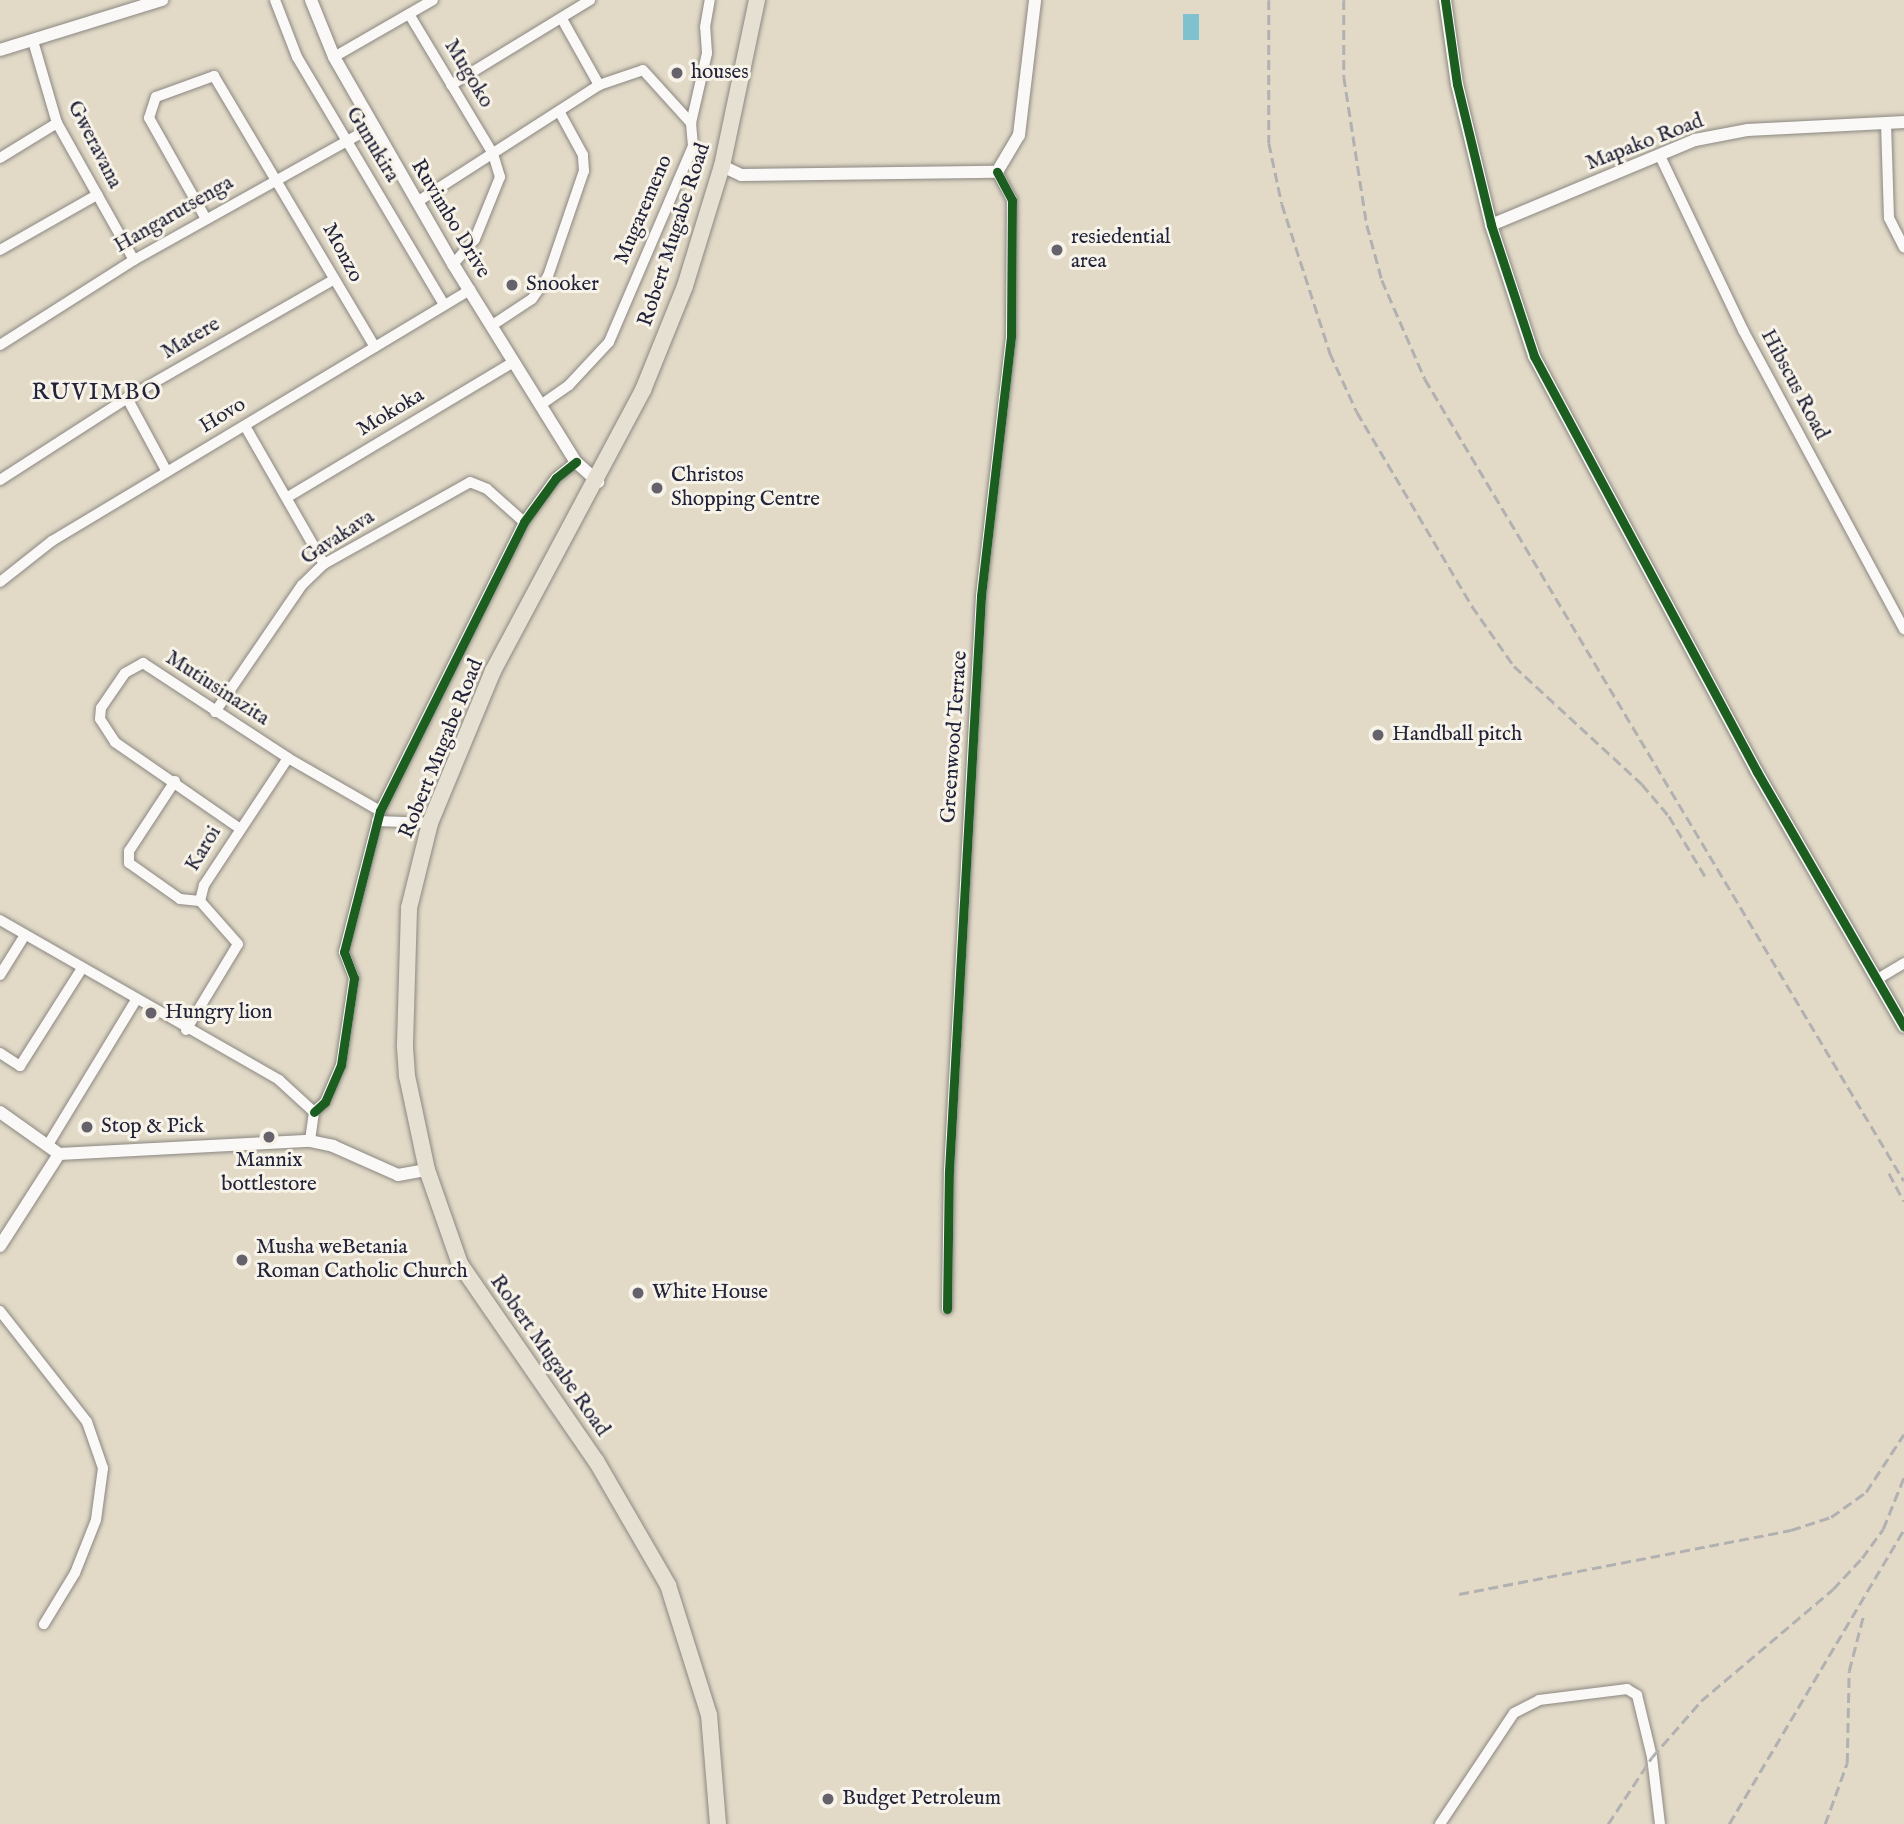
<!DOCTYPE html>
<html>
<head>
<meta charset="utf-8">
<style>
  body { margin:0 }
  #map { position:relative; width:1904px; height:1824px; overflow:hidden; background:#e2dac7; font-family:"IM FELL English",serif }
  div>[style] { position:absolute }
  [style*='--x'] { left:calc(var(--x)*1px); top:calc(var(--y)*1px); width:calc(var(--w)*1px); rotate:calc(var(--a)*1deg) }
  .water>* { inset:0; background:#7fc1cf; transform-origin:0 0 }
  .roads { filter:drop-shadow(0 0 2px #8b8782) drop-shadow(0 0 2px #8b8782) }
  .minor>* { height:10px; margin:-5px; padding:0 5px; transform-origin:5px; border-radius:5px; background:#fbf9f7 }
  .tertiary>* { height:12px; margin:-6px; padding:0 6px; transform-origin:6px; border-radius:6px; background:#fbf9f7 }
  .primary>* { height:16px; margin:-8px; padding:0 8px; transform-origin:8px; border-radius:8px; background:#e6e0d2 }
  .rail>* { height:2.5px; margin-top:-1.25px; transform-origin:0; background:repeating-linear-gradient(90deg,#b2b1b2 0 10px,transparent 0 15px) }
  .cycleway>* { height:9px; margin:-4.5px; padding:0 4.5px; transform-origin:4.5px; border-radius:4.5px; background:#1b5e20 }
  .dots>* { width:19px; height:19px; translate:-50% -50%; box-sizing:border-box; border:4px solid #f7f3e8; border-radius:50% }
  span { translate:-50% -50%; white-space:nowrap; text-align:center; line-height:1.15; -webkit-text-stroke:6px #f7f3e8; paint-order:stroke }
  .poi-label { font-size:21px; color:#22223b }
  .left { translate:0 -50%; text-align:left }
  .street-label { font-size:21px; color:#22223b }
  .neighbourhood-label { font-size:23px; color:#22223b; letter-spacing:2px }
</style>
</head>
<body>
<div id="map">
  <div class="water">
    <div style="left:1183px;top:14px;width:16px;height:26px"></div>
  </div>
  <div class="roads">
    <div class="minor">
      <div style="--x:275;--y:0;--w:61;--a:68.9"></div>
      <div style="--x:297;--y:57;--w:288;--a:59.3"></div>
      <div style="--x:409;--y:14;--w:163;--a:59"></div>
      <div style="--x:493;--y:154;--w:24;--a:73"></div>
      <div style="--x:500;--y:177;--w:67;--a:112"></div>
      <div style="--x:475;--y:239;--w:33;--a:131"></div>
      <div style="--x:562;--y:19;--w:76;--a:60.7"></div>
      <div style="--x:33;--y:41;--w:85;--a:73.7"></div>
      <div style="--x:57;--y:123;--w:157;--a:60.7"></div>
      <div style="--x:334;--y:57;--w:114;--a:-29.9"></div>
      <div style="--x:451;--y:85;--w:163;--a:-31.4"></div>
      <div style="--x:1886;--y:123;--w:95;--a:88.2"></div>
      <div style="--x:1889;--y:218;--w:33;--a:63"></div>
      <div style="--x:1660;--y:156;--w:193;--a:64.5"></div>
      <div style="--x:1743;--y:330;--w:340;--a:61.7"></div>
      <div style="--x:0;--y:158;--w:67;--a:-31.6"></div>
      <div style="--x:417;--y:202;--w:216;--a:-32.7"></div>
      <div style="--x:599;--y:85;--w:46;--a:-18.8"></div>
      <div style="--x:643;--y:70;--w:72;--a:47.8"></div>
      <div style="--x:206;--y:219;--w:116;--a:-119.4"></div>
      <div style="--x:149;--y:118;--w:22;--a:-72"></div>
      <div style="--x:156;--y:97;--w:62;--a:-19.9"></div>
      <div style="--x:214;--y:76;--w:315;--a:59.3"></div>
      <div style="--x:0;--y:250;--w:112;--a:-29.6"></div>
      <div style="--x:491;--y:326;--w:49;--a:-33.4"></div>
      <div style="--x:532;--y:299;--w:28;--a:-55"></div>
      <div style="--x:548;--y:276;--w:111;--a:-71.1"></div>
      <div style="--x:584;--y:171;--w:16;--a:-94"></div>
      <div style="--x:583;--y:155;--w:50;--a:-118.6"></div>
      <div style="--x:0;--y:345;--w:159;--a:-32.4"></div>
      <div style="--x:134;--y:260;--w:273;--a:-29.2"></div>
      <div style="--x:127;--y:398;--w:84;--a:61.6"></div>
      <div style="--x:542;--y:404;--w:33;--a:-35"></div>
      <div style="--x:569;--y:385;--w:59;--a:-47.1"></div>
      <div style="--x:609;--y:342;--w:213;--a:-66.8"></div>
      <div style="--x:693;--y:146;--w:23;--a:-95"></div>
      <div style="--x:691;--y:123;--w:72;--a:-77.1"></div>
      <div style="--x:707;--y:53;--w:26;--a:-94"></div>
      <div style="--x:705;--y:27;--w:27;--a:-80"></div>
      <div style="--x:245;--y:426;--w:159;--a:60.2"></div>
      <div style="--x:0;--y:480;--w:151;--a:-32.8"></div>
      <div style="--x:127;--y:398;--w:237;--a:-29.8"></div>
      <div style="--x:288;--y:497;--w:263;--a:-30.9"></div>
      <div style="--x:0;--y:582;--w:66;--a:-38.3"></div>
      <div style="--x:52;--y:541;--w:488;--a:-31"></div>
      <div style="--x:215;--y:712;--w:154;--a:-55.6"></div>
      <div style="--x:302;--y:585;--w:30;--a:-44"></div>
      <div style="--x:324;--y:564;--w:167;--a:-29.3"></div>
      <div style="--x:470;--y:482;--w:18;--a:22"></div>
      <div style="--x:487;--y:489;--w:50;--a:41.7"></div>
      <div style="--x:175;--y:781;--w:84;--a:123.3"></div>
      <div style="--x:129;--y:851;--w:12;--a:90"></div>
      <div style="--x:129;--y:863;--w:62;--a:35.2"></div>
      <div style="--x:180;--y:899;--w:20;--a:6"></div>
      <div style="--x:377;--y:821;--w:53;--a:2.2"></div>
      <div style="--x:239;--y:828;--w:151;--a:-145.3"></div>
      <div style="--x:115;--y:742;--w:27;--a:-123"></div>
      <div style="--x:100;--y:719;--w:11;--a:-85"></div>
      <div style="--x:101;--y:708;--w:42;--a:-55.6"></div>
      <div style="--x:125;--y:673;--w:21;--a:-29"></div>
      <div style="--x:143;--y:663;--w:173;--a:33.2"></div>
      <div style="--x:288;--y:758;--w:106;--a:29.9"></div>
      <div style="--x:0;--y:920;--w:322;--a:29.8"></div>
      <div style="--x:279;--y:1080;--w:47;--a:42.4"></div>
      <div style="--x:314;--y:1112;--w:29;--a:98"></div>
      <div style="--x:0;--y:975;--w:47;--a:-58"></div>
      <div style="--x:1876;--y:980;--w:33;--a:-31"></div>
      <div style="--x:186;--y:1030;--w:100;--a:-58.8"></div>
      <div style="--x:238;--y:944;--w:57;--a:-131.5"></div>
      <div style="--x:200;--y:901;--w:16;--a:-76"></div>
      <div style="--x:204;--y:885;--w:152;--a:-56.5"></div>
      <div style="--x:0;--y:1053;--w:24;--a:33"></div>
      <div style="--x:20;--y:1066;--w:114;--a:-57.6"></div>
      <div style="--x:314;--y:1112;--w:15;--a:-42"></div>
      <div style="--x:325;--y:1102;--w:40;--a:-66.6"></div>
      <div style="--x:341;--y:1065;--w:88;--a:-81.5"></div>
      <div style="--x:354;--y:978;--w:28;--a:-111"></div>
      <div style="--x:344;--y:952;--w:146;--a:-75.7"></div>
      <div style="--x:380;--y:811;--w:323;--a:-63.5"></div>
      <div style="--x:524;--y:522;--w:54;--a:-54"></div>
      <div style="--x:556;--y:478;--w:26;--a:-39"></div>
      <div style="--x:49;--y:1143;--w:167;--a:-58.7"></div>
      <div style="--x:947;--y:1309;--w:138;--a:-89.2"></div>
      <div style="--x:949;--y:1171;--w:576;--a:-86.81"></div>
      <div style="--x:981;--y:596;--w:262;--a:-83.4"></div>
      <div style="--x:1011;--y:336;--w:136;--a:-89.6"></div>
      <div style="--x:1012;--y:200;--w:32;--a:-118"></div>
      <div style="--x:0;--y:1311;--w:141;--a:51.9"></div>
      <div style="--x:87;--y:1422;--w:49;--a:70.8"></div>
      <div style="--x:103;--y:1468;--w:52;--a:97.7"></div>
      <div style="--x:96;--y:1520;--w:57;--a:111.6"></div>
      <div style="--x:75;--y:1573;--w:60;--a:121.3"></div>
      <div style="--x:1440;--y:1824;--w:133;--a:-56.3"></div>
      <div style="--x:1514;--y:1713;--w:28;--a:-27"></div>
      <div style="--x:1539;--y:1700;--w:89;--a:-7.1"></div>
      <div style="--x:1627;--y:1689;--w:12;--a:31"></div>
      <div style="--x:1637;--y:1695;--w:64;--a:76.4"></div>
      <div style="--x:1652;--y:1757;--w:67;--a:83.2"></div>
    </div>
    <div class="tertiary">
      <div style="--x:311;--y:0;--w:61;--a:68"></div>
      <div style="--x:334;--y:57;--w:239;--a:60.1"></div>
      <div style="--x:453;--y:264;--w:233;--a:58.2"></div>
      <div style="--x:576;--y:462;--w:30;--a:42"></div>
      <div style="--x:1445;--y:0;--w:85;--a:81.9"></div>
      <div style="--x:1457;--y:84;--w:145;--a:76.4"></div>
      <div style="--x:1491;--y:225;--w:138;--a:71.8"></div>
      <div style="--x:1534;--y:356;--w:472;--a:61.8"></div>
      <div style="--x:1757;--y:772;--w:294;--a:60"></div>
      <div style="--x:0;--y:50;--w:170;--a:-17.2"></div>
      <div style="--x:722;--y:166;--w:21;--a:25"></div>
      <div style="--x:741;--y:175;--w:256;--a:-0.7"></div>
      <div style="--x:997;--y:172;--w:43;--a:-59.3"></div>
      <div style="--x:1019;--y:135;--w:136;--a:-83.2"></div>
      <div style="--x:1491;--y:225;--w:221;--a:-22.6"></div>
      <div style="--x:1695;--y:140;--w:54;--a:-10.7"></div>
      <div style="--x:1748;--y:130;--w:156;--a:-2.9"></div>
      <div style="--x:0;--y:1112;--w:72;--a:35.4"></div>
      <div style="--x:0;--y:1246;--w:109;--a:-57.3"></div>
      <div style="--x:59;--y:1154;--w:251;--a:-3"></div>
      <div style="--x:310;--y:1141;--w:24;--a:12"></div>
      <div style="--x:333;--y:1146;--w:71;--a:24"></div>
      <div style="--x:398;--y:1175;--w:29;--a:-10"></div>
    </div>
    <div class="primary">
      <div style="--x:718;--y:1824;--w:109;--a:-94.7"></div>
      <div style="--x:709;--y:1715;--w:136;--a:-107.5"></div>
      <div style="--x:668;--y:1585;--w:143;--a:-120.1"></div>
      <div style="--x:596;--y:1461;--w:239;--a:-124.6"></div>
      <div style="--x:460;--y:1264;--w:100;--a:-109.3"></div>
      <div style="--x:427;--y:1170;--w:96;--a:-102"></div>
      <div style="--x:407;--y:1076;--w:32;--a:-94"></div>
      <div style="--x:405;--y:1044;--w:136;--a:-88.3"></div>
      <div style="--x:409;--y:908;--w:88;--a:-76.1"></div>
      <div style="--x:430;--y:823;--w:165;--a:-67.5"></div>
      <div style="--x:493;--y:671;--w:319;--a:-61.9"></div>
      <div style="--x:643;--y:390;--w:112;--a:-68"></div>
      <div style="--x:685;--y:286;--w:126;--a:-72.9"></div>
      <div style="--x:722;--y:166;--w:170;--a:-78.1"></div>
    </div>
  </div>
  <div class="rail">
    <div style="--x:1269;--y:0;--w:143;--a:90"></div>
    <div style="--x:1269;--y:143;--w:62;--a:78"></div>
    <div style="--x:1282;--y:204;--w:157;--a:72.1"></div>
    <div style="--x:1330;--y:353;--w:65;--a:65.4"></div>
    <div style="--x:1357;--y:412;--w:226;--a:59.3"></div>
    <div style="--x:1472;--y:606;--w:73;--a:55"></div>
    <div style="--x:1514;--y:666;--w:174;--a:42.7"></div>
    <div style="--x:1642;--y:784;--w:42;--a:49.8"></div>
    <div style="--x:1669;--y:816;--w:70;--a:59"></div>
    <div style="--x:1344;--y:0;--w:77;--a:90"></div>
    <div style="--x:1344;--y:77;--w:150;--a:81.2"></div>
    <div style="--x:1367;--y:225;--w:57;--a:74.7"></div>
    <div style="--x:1382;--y:280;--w:108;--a:66.5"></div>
    <div style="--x:1425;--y:379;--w:934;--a:59.15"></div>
    <div style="--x:1889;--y:1173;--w:32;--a:62"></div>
    <div style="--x:1459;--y:1594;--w:338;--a:-10.9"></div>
    <div style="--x:1791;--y:1530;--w:42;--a:-18"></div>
    <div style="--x:1831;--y:1517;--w:43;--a:-35.5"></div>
    <div style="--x:1866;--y:1492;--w:69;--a:-56.8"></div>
    <div style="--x:1608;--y:1824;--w:80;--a:-56.7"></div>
    <div style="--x:1652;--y:1757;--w:74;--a:-48.8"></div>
    <div style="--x:1701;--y:1701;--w:173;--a:-40.3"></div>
    <div style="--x:1833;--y:1589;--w:42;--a:-46.9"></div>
    <div style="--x:1862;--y:1558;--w:36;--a:-54"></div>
    <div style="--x:1883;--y:1529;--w:56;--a:-68"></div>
    <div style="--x:1729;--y:1824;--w:343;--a:-59.3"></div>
    <div style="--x:1825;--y:1824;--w:65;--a:-70.2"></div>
    <div style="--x:1847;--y:1763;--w:92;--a:-88.8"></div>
    <div style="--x:1849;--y:1671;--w:60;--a:-75.5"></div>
  </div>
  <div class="cycleway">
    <div style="--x:1445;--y:0;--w:85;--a:81.9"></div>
    <div style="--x:1457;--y:84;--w:145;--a:76.4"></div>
    <div style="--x:1491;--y:225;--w:138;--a:71.8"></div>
    <div style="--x:1534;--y:356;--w:472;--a:61.8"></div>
    <div style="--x:1757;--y:772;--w:294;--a:60"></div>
    <div style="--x:314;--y:1112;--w:15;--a:-42"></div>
    <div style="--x:325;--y:1102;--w:40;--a:-66.6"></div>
    <div style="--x:341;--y:1065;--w:88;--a:-81.5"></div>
    <div style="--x:354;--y:978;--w:28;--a:-111"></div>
    <div style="--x:344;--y:952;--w:146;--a:-75.7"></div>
    <div style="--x:380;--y:811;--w:323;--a:-63.5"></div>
    <div style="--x:524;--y:522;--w:54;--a:-54"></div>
    <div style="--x:556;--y:478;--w:26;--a:-39"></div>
    <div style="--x:947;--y:1309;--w:138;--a:-89.2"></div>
    <div style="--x:949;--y:1171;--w:576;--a:-86.81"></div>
    <div style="--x:981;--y:596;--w:262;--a:-83.4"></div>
    <div style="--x:1011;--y:336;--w:136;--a:-89.6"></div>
    <div style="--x:1012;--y:200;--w:32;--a:-118"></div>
  </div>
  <div class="dots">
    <div style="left:677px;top:73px;background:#65626c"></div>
    <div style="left:1057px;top:250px;background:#65626c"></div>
    <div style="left:512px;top:285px;background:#65626c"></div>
    <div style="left:657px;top:488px;background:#65626c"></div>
    <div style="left:1378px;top:735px;background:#65626c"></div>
    <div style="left:151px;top:1013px;background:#65626c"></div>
    <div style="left:87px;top:1127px;background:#65626c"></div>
    <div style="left:269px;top:1137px;background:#65626c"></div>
    <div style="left:242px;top:1260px;background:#65626c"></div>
    <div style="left:638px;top:1293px;background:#65626c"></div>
    <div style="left:828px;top:1799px;background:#65626c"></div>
  </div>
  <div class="poi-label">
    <span class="left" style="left:691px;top:73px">houses</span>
    <span class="left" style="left:1071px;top:250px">resiedential<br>area</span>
    <span class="left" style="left:526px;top:285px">Snooker</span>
    <span class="left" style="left:671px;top:488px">Christos<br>Shopping Centre</span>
    <span class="left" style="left:1392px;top:735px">Handball pitch</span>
    <span class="left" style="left:165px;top:1013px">Hungry lion</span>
    <span class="left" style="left:101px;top:1127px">Stop &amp; Pick</span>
    <span style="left:269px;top:1173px">Mannix<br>bottlestore</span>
    <span class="left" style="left:256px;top:1260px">Musha weBetania<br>Roman Catholic Church</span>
    <span class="left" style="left:652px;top:1293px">White House</span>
    <span class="left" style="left:842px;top:1799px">Budget Petroleum</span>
  </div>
  <div class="street-label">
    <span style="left:468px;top:74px;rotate:59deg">Mugoko</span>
    <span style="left:1645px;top:143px;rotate:-21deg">Mapako Road</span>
    <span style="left:94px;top:145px;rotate:63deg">Gweravana</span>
    <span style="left:372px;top:145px;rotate:59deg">Gunukira</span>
    <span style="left:644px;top:210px;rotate:-67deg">Mugaremeno</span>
    <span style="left:174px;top:215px;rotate:-30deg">Hangarutsenga</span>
    <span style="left:450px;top:219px;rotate:59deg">Ruvimbo Drive</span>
    <span style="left:675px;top:235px;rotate:-72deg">Robert Mugabe Road</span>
    <span style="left:342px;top:253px;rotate:62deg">Monzo</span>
    <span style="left:191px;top:339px;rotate:-30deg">Matere</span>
    <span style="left:1794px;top:385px;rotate:62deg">Hibscus Road</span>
    <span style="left:391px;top:413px;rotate:-31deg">Mokoka</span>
    <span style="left:223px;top:416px;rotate:-31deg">Hovo</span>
    <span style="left:338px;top:538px;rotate:-33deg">Gavakava</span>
    <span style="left:217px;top:689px;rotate:33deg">Mutiusinazita</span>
    <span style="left:955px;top:737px;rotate:-86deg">Greenwood Terrace</span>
    <span style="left:442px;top:749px;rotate:-68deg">Robert Mugabe Road</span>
    <span style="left:204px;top:849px;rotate:-59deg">Karoi</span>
    <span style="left:549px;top:1356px;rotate:55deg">Robert Mugabe Road</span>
  </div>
  <div class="neighbourhood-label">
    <span style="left:97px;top:393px">RUVIMBO</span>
  </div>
</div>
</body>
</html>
